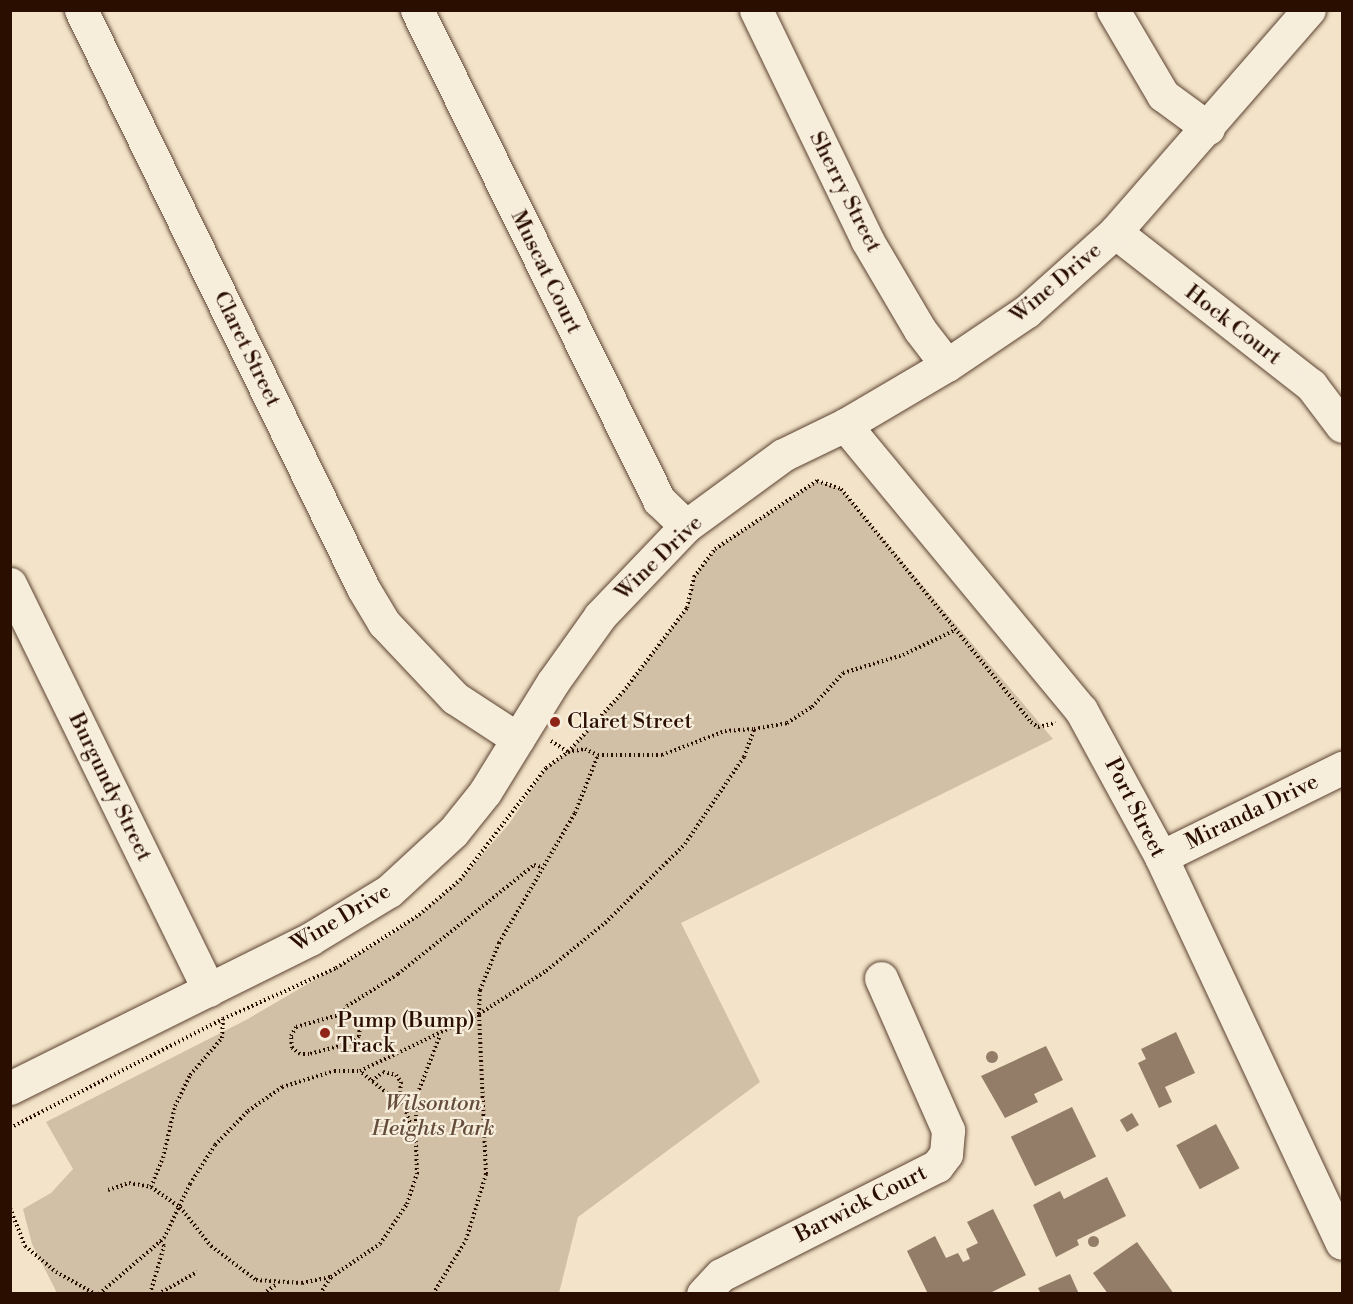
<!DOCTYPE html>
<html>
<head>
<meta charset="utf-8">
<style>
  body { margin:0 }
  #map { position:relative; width:1353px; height:1304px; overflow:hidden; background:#f3e3c8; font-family:"Libre Bodoni",serif }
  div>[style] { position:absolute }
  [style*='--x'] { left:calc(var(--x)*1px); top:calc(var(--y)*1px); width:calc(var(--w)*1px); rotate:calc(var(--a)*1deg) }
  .green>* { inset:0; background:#d1bfa6 }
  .building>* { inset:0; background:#937d68; transform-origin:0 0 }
  .round { border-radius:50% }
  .path>* { height:4px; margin-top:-2px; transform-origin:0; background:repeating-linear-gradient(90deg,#2a0e00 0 1.5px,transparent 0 4.5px) }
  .roads { filter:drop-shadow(0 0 2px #5c4332) drop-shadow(0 0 2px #5c4332) }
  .minor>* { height:33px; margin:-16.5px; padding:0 16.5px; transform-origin:16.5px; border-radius:16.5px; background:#f7eddb }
  .dots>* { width:16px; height:16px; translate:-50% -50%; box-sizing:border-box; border:3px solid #f7eddb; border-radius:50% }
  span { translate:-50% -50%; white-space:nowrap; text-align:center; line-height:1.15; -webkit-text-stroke:4.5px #f7eddb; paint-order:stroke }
  .street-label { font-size:22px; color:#2a0e00 }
  .poi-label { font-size:22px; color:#2a0e00 }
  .left { translate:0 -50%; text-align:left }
  .park-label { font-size:22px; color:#644c3a; font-style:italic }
  .frame { position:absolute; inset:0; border:12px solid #2a0e00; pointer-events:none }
</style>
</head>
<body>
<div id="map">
  <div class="green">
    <div style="clip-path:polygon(817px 481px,841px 489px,1053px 739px,681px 923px,760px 1082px,578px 1217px,559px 1293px,57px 1293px,32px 1244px,23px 1209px,51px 1193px,73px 1169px,46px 1122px,246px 1020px,390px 936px,419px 915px,460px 880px,509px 824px,546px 768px,568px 752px,623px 692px,687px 608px,694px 577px,715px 549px)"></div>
  </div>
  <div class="building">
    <div style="clip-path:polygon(1176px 1032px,1195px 1073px,1165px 1087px,1172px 1102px,1159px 1108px,1138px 1063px,1146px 1059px,1141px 1049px)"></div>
    <div style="clip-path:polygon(1046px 1046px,1063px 1080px,1034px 1094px,1038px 1102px,1005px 1118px,981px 1076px)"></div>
    <div class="round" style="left:986px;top:1051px;width:12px;height:12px"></div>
    <div style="left:1072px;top:1107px;width:55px;height:68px;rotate:64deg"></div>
    <div style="left:1132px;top:1113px;width:14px;height:14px;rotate:60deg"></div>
    <div style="left:1216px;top:1124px;width:50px;height:45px;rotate:62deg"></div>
    <div style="clip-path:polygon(1107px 1177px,1126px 1216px,1077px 1240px,1079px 1245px,1056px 1257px,1033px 1205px,1060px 1191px,1064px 1199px)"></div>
    <div style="clip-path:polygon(993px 1209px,1026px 1275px,988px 1294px,928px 1294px,907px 1251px,935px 1236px,946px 1258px,958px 1253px,963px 1262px,970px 1259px,966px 1249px,978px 1243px,967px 1222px)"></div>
    <div class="round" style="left:1087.5px;top:1235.5px;width:11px;height:11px"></div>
    <div style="clip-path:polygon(1137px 1242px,1174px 1294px,1108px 1294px,1093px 1273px)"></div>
    <div style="clip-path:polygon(1070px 1274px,1079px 1294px,1041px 1294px,1038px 1288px)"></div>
  </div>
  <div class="path">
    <div style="--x:551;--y:741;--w:20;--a:33"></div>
    <div style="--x:568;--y:752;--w:17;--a:-10"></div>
    <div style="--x:585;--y:749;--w:14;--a:25"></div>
    <div style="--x:598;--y:755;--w:64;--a:0"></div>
    <div style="--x:662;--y:755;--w:67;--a:-20.9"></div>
    <div style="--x:725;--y:731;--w:29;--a:-4"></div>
    <div style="--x:342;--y:1014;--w:9;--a:-58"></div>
    <div style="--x:347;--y:1006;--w:60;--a:-32.1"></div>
    <div style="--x:398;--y:974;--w:174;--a:-38.7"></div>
    <div style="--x:534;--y:865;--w:7;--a:16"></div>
    <div style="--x:342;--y:1014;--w:12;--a:14"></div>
    <div style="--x:354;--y:1017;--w:11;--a:56"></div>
    <div style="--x:360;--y:1026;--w:10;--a:96"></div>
    <div style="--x:359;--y:1036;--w:11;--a:139"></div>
    <div style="--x:351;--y:1043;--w:43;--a:165.3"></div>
    <div style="--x:309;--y:1054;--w:9;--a:180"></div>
    <div style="--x:300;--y:1054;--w:10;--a:-143"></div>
    <div style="--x:292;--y:1048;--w:12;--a:-95"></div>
    <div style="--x:291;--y:1036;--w:10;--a:-61"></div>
    <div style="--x:296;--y:1027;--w:48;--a:-15.8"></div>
    <div style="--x:372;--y:1081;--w:14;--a:-39"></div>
    <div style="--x:383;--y:1072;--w:13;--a:13"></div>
    <div style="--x:396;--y:1075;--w:9;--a:54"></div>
    <div style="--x:401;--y:1082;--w:22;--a:95"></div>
    <div style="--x:10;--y:1128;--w:239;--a:-27.1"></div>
    <div style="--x:223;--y:1019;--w:124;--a:-24.3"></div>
    <div style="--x:336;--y:968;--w:98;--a:-32.6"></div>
    <div style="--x:419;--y:915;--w:54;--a:-40.5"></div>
    <div style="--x:460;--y:880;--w:141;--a:-52.5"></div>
    <div style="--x:546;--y:768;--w:27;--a:-36"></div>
    <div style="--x:568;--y:752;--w:81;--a:-47.5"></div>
    <div style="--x:623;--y:692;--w:106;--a:-52.7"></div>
    <div style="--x:687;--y:608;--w:32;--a:-77"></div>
    <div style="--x:694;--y:577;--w:35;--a:-53"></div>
    <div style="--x:715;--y:549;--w:123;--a:-33.7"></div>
    <div style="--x:817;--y:481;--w:25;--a:18"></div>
    <div style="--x:841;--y:489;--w:301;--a:50.8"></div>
    <div style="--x:1031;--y:722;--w:9;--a:36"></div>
    <div style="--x:1038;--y:727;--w:18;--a:-13"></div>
    <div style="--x:416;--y:1134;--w:36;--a:-90"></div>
    <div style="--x:416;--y:1098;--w:67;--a:-69.1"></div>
    <div style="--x:151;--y:1187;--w:31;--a:-68"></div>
    <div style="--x:163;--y:1158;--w:53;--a:-77"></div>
    <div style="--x:175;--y:1106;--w:34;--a:-64"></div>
    <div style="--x:190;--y:1075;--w:49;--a:-49.1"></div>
    <div style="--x:222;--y:1038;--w:19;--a:-87"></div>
    <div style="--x:108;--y:1190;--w:22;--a:-18"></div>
    <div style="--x:129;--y:1183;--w:22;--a:10"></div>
    <div style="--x:151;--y:1187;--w:35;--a:35"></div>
    <div style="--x:180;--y:1207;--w:50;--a:51.5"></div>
    <div style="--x:211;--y:1246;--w:56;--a:37.1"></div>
    <div style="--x:256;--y:1280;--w:46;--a:3.7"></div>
    <div style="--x:302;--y:1283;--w:30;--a:-12"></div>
    <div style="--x:331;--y:1277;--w:59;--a:-34"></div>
    <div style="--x:380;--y:1244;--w:48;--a:-56"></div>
    <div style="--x:407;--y:1204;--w:32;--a:-72"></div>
    <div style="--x:417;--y:1174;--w:35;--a:-92"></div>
    <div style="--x:416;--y:1139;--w:33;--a:-110"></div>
    <div style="--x:405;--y:1108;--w:58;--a:-140.6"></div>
    <div style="--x:10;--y:1208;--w:41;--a:68.5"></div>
    <div style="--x:25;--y:1246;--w:40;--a:40"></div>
    <div style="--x:56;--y:1272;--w:45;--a:29.4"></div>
    <div style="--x:99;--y:1294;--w:86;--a:-40.7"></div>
    <div style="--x:164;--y:1238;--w:60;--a:-64.3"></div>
    <div style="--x:190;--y:1184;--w:46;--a:-57.3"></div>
    <div style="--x:215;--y:1145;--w:47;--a:-45.9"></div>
    <div style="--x:248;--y:1111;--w:42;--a:-35.2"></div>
    <div style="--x:282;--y:1087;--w:54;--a:-17.1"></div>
    <div style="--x:334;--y:1071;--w:26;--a:0"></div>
    <div style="--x:360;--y:1071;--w:132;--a:-25.6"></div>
    <div style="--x:479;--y:1014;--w:24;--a:-88"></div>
    <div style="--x:480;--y:990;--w:51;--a:-68"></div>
    <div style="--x:499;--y:943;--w:151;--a:-59.7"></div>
    <div style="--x:575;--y:813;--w:62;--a:-68.4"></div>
    <div style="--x:150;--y:1294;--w:50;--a:-73.7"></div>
    <div style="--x:164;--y:1246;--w:6;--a:-129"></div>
    <div style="--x:158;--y:1294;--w:45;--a:-29.4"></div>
    <div style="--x:263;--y:1294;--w:17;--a:-36"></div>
    <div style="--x:320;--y:1294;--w:20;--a:-57"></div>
    <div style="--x:433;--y:1294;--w:63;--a:-58.6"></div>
    <div style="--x:466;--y:1240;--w:69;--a:-73.1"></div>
    <div style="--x:486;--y:1174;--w:160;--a:-92.5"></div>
    <div style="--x:479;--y:1014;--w:80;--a:-32.7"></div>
    <div style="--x:546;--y:971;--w:76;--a:-39.1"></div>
    <div style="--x:605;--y:923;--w:112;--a:-44.6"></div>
    <div style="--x:685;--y:844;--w:105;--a:-55.9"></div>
    <div style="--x:744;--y:757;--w:30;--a:-70"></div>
    <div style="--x:754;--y:729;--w:34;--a:-10"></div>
    <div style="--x:787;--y:723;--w:30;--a:-33"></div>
    <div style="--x:812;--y:707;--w:46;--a:-47.6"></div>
    <div style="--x:843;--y:673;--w:63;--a:-16.7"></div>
    <div style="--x:903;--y:655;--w:58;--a:-25.7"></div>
  </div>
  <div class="roads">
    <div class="minor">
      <div style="--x:81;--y:10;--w:643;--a:63.99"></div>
      <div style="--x:363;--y:588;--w:41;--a:59"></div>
      <div style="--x:384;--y:623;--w:103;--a:46.6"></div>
      <div style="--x:455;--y:698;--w:75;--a:33.1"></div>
      <div style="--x:417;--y:10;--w:547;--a:63.72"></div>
      <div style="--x:659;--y:500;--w:37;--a:44"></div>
      <div style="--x:756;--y:10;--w:255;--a:64.2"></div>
      <div style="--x:867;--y:240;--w:104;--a:59.5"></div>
      <div style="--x:920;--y:330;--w:44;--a:52.4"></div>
      <div style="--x:1113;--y:10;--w:99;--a:59.5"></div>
      <div style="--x:1163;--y:95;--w:56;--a:36.3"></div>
      <div style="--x:1115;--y:232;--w:249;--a:38"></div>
      <div style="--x:1311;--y:385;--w:51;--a:52.9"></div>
      <div style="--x:845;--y:425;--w:370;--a:50.4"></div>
      <div style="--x:1081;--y:710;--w:167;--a:61.4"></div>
      <div style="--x:1161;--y:857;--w:426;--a:64.9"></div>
      <div style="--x:10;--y:584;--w:452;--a:63.9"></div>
      <div style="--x:1161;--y:857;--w:202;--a:-26.2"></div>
      <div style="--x:10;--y:1088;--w:335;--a:-26.4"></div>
      <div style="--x:310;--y:939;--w:92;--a:-31.3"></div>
      <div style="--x:389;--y:891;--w:87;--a:-42.7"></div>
      <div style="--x:453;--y:832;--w:51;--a:-51.3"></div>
      <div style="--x:485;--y:792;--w:129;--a:-58.3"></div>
      <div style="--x:553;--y:682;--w:81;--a:-54.5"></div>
      <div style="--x:600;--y:616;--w:124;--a:-46.3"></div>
      <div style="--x:686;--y:526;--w:120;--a:-36.2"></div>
      <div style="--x:783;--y:455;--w:69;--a:-25.8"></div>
      <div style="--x:845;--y:425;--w:118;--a:-30.5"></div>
      <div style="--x:947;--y:365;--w:97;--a:-34"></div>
      <div style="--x:1027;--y:311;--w:118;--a:-41.9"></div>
      <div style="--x:1115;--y:232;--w:295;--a:-48.9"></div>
      <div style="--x:703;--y:1294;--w:26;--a:-47"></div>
      <div style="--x:721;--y:1275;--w:242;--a:-26.8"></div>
      <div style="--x:937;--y:1166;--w:15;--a:-53"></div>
      <div style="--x:946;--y:1154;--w:24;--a:-85"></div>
      <div style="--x:948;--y:1130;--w:166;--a:-113.8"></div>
    </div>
  </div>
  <div class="dots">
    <div style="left:555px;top:722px;background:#8f2418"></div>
    <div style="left:325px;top:1033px;background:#8f2418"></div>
  </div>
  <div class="street-label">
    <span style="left:845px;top:192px;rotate:63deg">Sherry Street</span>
    <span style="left:546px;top:272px;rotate:64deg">Muscat Court</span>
    <span style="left:1056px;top:283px;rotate:-40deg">Wine Drive</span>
    <span style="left:1233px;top:325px;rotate:38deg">Hock Court</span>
    <span style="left:247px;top:349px;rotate:64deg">Claret Street</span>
    <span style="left:659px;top:558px;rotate:-44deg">Wine Drive</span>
    <span style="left:110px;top:787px;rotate:64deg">Burgundy Street</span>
    <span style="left:1135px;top:808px;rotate:63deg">Port Street</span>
    <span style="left:1252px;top:812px;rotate:-26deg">Miranda Drive</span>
    <span style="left:341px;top:918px;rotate:-31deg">Wine Drive</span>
    <span style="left:861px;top:1204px;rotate:-27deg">Barwick Court</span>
  </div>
  <div class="poi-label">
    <span class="left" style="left:567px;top:722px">Claret Street</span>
    <span class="left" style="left:337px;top:1033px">Pump (Bump)<br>Track</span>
  </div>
  <div class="park-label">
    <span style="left:433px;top:1116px">Wilsonton<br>Heights Park</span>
  </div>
  <div class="frame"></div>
</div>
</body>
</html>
